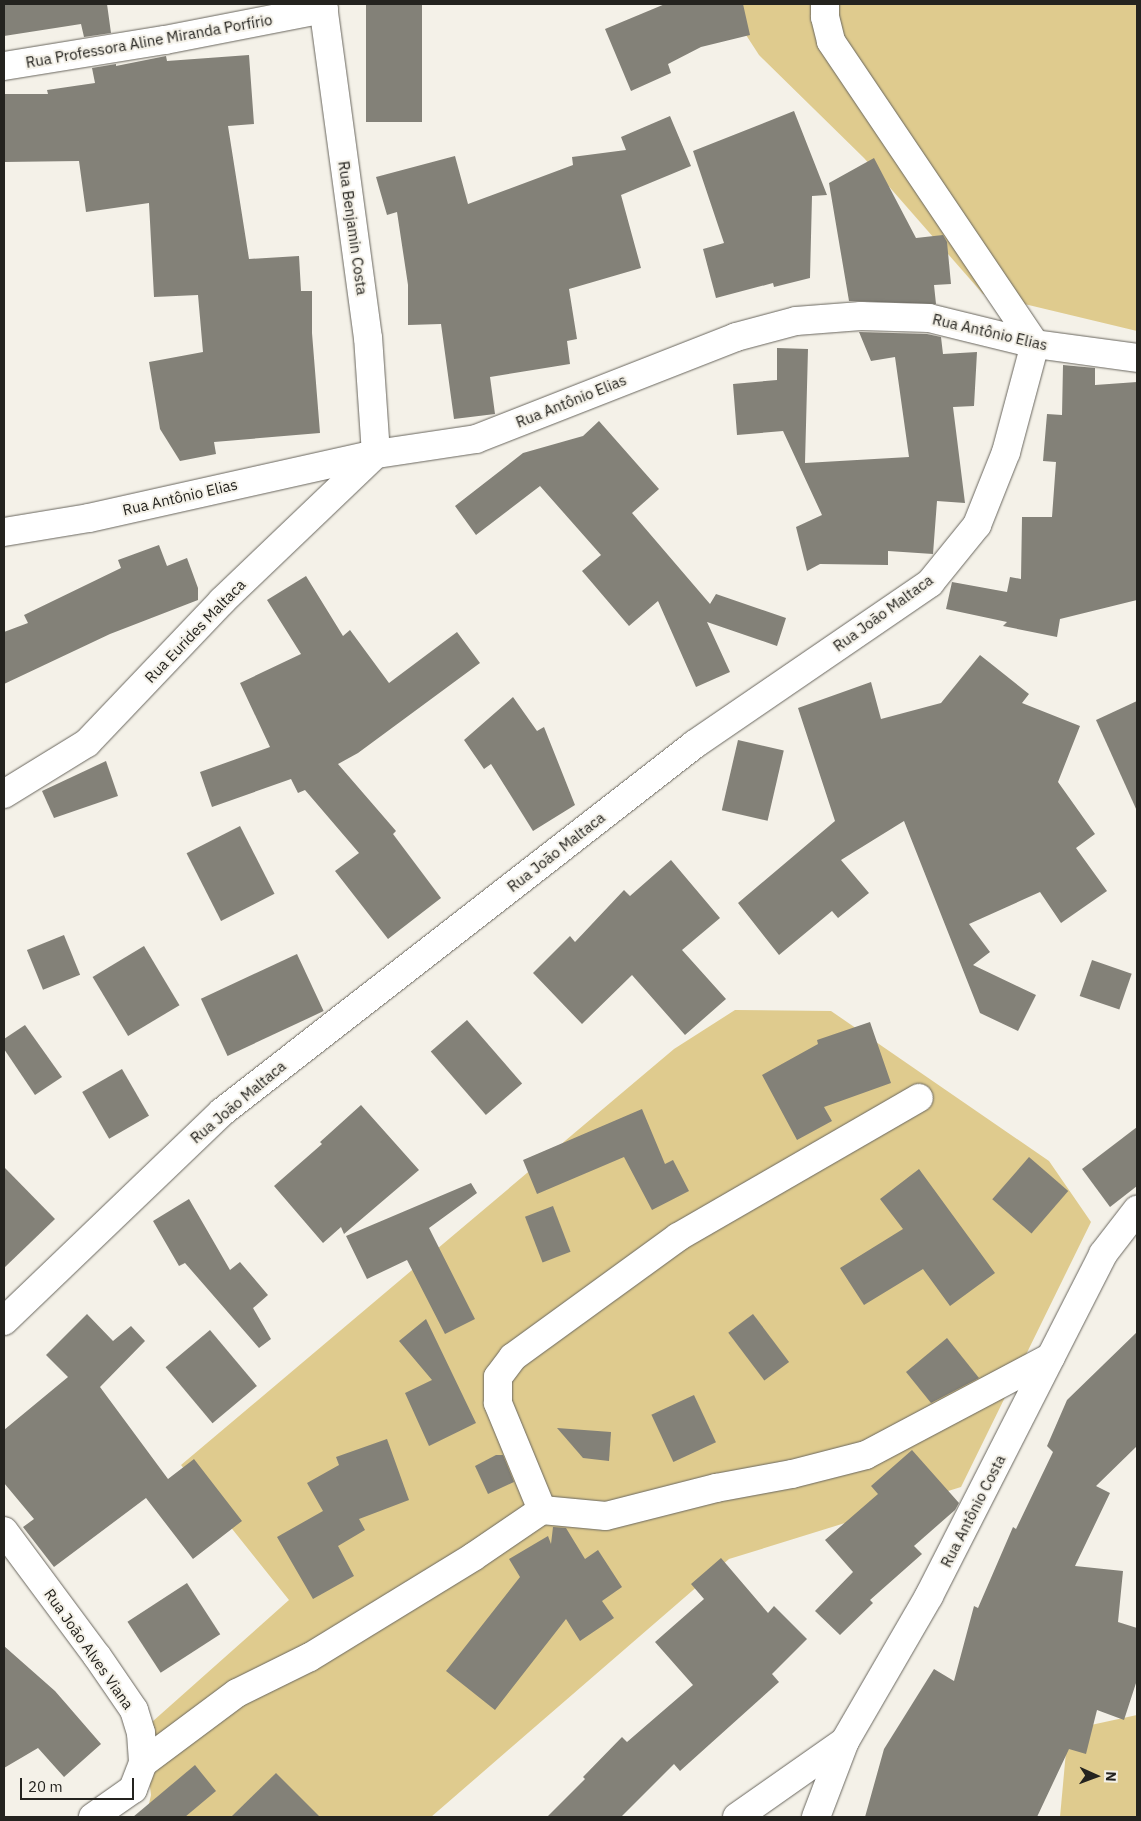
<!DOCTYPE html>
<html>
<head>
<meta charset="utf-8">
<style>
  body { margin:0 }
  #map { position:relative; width:1141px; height:1821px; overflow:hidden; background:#f4f1e8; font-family:"IBM Plex Sans",sans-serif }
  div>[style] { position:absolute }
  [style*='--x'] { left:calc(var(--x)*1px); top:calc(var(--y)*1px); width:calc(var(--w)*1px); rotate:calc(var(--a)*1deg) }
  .green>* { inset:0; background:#dfcb8e }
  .building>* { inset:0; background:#838178; transform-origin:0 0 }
  .roads { filter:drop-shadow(0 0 1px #69665e) drop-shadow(0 0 1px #69665e) }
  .minor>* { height:28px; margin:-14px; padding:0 14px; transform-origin:14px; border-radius:14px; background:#fff }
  span { translate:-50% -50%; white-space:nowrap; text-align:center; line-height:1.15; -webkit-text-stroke:4px #f4f1e8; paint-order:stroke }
  .street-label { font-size:15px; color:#24231f }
  .frame { position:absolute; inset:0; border:5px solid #24231f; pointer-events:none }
  .north { position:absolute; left:1071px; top:1751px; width:50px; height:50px; -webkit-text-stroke:4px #f4f1e8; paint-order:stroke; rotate:92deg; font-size:14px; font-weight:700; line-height:20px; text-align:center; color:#24231f }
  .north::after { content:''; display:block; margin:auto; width:18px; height:22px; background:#24231f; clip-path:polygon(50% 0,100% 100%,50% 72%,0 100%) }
  .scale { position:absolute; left:20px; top:1778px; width:114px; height:22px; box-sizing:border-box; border:2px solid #24231f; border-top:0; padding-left:6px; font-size:15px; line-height:18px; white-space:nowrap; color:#24231f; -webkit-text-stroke:4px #f4f1e8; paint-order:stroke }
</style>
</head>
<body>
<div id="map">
  <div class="green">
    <div style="clip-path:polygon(726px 4px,1137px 4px,1137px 331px,983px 294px,864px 158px,759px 55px)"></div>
    <div style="clip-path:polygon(735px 1010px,831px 1011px,1049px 1161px,1091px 1222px,961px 1487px,729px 1559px,431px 1817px,146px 1817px,151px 1795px,143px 1730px,289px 1600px,181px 1465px,674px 1049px)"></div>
    <div style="clip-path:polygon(1137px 1715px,1137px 1817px,1060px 1817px,1068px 1730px)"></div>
  </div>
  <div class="building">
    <div style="clip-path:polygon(4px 4px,107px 4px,111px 33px,84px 37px,81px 24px,4px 36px)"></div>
    <div style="left:366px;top:4px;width:56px;height:118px"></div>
    <div style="clip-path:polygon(665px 4px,743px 4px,750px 35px,701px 47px,668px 64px,671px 73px,631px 91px,605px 29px)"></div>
    <div style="clip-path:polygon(249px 55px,254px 124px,228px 126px,249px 259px,299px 256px,301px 291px,312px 291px,312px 333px,320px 433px,214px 442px,216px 454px,180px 461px,160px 429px,149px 362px,203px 352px,198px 295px,154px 297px,149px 203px,86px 212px,79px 161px,4px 162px,4px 94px,48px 94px,47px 90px,95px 83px,92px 68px,116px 64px,116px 66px,166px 56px,167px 61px)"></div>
    <div style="clip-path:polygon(794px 111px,827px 195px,812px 196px,810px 278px,774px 287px,773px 283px,716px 298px,703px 249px,724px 243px,693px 151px)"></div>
    <div style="clip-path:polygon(670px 116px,691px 166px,621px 195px,641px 268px,569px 289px,577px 339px,567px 341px,570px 364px,490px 377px,495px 414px,454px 419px,441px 324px,408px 325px,408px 285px,397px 212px,387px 215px,376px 177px,455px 156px,468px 204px,573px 165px,572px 157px,626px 150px,621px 137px)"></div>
    <div style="clip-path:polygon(874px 158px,916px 238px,943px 235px,947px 242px,951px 284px,934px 285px,936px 304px,849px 301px,829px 183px)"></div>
    <div style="clip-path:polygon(859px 332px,927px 334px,941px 337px,943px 354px,977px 352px,974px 406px,953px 407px,965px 503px,937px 501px,933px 554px,888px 551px,888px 565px,820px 564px,807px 571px,796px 527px,822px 515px,783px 431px,737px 435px,733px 384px,777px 380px,777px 348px,808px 349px,805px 463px,909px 457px,895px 357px,871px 361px)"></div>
    <div style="clip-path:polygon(1063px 365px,1095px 368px,1095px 385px,1137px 382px,1137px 600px,1060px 619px,1057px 637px,1003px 626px,1007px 622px,946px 609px,952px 582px,1007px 592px,1010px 577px,1021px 579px,1022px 517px,1052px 517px,1056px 462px,1043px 461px,1047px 414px,1062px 415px)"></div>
    <div style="clip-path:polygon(599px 421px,659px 489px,632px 513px,710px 604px,716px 594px,786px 618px,777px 646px,707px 622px,730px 672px,696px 687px,658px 601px,629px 626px,582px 571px,601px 555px,540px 486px,476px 535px,455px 506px,523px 453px,583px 436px)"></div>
    <div style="clip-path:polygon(159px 545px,167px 566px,187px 558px,198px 588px,198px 600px,110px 634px,4px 684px,4px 632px,28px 623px,24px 615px,121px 568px,118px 560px)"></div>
    <div style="clip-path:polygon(306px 576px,343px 636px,350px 630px,389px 683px,457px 632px,480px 663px,358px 753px,338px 764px,396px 831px,393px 834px,441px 898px,388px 939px,335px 871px,359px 853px,305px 790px,298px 793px,291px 779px,212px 807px,200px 772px,270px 747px,240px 683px,301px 654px,267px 600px)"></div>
    <div style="clip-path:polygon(980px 655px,1029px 694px,1022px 703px,1080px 726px,1058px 782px,1095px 834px,1076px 848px,1107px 891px,1061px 923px,1040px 892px,969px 924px,990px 952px,973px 965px,1036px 995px,1018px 1031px,980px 1013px,904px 821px,841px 860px,869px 893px,838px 918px,832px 911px,779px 955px,738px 903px,835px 821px,798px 708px,871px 682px,881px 719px,941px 703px)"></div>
    <div style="clip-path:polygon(513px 697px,537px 731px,544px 727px,575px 805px,533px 831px,491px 764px,484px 769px,464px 740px)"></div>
    <div style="clip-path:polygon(1137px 701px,1137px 811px,1096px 720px)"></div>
    <div style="left:738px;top:740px;width:47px;height:72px;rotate:13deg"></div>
    <div style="clip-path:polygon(106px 761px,118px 796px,54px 818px,42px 791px)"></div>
    <div style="left:240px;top:826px;width:76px;height:60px;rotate:63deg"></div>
    <div style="clip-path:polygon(671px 860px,720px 918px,682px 950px,726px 999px,685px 1035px,632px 975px,582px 1024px,533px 973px,570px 936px,575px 942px,624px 890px,630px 896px)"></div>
    <div style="left:64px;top:935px;width:43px;height:40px;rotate:68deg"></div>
    <div style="left:144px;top:946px;width:69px;height:60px;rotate:59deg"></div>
    <div style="left:297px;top:954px;width:63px;height:106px;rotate:65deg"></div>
    <div style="left:1092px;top:960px;width:42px;height:38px;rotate:19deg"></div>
    <div style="left:467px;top:1020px;width:84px;height:48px;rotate:49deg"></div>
    <div style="clip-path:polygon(870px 1022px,891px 1083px,824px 1107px,832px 1121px,797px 1140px,762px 1075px,818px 1044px,817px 1040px)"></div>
    <div style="clip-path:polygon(25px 1025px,62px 1077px,35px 1095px,4px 1049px,4px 1039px)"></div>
    <div style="left:122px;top:1069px;width:54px;height:46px;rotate:60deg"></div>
    <div style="clip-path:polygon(361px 1105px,419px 1170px,344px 1234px,341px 1227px,323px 1243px,274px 1186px,322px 1144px,320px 1142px)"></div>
    <div style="clip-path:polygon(642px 1109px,665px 1164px,673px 1160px,689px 1191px,652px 1210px,624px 1157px,537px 1194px,523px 1160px)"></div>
    <div style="clip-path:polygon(1137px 1127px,1137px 1186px,1110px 1207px,1082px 1169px)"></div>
    <div style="left:1029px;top:1157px;width:52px;height:56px;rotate:41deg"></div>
    <div style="clip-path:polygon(4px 1167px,55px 1219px,4px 1268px)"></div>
    <div style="clip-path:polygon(919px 1169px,995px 1273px,950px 1306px,923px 1269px,864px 1305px,840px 1268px,903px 1229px,880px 1199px)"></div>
    <div style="clip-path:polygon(471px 1183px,477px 1193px,429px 1228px,475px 1319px,445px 1334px,407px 1260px,367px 1279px,346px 1236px)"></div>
    <div style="clip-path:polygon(189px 1199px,230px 1270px,240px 1262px,268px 1295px,253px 1308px,271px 1339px,259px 1348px,185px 1263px,179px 1266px,153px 1221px)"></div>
    <div style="left:553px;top:1206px;width:49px;height:30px;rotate:69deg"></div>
    <div style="clip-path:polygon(87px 1314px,113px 1341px,131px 1326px,145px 1341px,100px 1387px,168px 1479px,194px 1459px,242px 1521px,193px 1559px,146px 1498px,54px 1567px,23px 1527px,34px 1519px,4px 1483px,4px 1430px,68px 1377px,46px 1355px)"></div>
    <div style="left:753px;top:1314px;width:60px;height:31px;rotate:53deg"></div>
    <div style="clip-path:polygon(426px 1319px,476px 1423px,429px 1446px,405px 1393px,432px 1380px,399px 1341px)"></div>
    <div style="left:210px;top:1330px;width:73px;height:58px;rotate:50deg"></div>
    <div style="clip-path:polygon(1137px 1332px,1137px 1446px,1096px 1486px,1110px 1493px,1075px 1566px,1123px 1571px,1118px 1622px,1137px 1628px,1137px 1680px,1124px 1720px,1097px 1710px,1086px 1754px,1069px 1749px,1037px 1817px,865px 1817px,884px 1749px,934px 1669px,954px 1681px,974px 1606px,978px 1608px,1013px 1527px,1016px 1529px,1053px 1452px,1047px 1446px,1067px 1400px)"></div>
    <div style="clip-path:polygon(947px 1338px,979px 1378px,931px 1403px,906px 1372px)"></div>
    <div style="left:694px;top:1395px;width:52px;height:47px;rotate:65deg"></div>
    <div style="clip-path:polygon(557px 1428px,611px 1432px,609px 1461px,583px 1458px)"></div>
    <div style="clip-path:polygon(387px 1439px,409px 1500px,359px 1519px,365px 1530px,338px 1546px,354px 1576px,313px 1599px,277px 1537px,323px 1511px,307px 1483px,339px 1465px,336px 1457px)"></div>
    <div style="clip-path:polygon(912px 1450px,959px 1503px,955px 1510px,914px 1546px,922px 1554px,870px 1600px,873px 1603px,840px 1635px,815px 1611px,853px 1572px,825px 1540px,878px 1494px,871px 1486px)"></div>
    <div style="clip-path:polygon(496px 1455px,503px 1455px,514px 1482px,488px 1494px,475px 1466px)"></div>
    <div style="clip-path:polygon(553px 1527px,566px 1528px,585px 1559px,598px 1550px,622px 1587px,602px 1601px,614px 1618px,580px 1641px,566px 1619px,495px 1710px,446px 1671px,520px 1577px,509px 1559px,548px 1536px,551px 1544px)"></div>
    <div style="clip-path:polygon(721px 1558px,768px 1613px,774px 1606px,807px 1639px,772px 1674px,779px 1682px,680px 1771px,674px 1764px,621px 1817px,547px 1817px,585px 1779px,583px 1777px,622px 1737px,627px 1742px,693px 1685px,655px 1642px,704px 1599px,691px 1584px)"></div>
    <div style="left:187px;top:1583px;width:61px;height:71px;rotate:57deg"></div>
    <div style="clip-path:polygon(4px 1646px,55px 1691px,101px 1744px,64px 1777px,38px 1748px,4px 1768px)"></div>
    <div style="clip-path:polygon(195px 1765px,216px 1791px,185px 1817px,133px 1817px)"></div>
    <div style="clip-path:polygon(276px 1773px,320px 1817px,231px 1817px)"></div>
  </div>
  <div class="roads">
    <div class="minor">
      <div style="--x:4;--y:66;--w:163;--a:-9.2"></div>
      <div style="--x:165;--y:40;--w:162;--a:-11"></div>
      <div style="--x:4;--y:532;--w:86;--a:-9.4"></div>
      <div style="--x:89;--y:518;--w:294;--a:-12.6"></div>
      <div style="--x:376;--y:454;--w:101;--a:-8.5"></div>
      <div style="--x:476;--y:439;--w:279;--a:-21.4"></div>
      <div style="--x:736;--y:337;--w:62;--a:-14.9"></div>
      <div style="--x:796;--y:321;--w:65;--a:-4.4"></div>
      <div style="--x:861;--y:316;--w:68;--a:1.7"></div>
      <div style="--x:929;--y:318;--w:109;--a:13.8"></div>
      <div style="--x:1035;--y:344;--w:103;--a:7.8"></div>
      <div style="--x:4;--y:794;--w:97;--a:-31.6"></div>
      <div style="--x:87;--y:743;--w:196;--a:-46.4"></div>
      <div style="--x:222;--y:601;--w:213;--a:-43.7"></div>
      <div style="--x:376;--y:454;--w:116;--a:-93.9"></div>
      <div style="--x:368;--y:338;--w:337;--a:-97.7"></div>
      <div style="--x:4;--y:1321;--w:302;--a:-43.8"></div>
      <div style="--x:222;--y:1112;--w:599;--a:-37.88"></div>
      <div style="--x:695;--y:744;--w:285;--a:-34.4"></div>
      <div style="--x:930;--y:583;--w:75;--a:-51"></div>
      <div style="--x:977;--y:525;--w:79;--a:-68.3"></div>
      <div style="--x:1006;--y:452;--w:112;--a:-75"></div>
      <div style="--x:1035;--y:344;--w:365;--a:-124"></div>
      <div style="--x:831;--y:41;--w:25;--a:-104"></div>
      <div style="--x:825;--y:17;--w:13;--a:-90"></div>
      <div style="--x:542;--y:1510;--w:116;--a:-112.4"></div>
      <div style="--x:498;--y:1403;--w:26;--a:-90"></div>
      <div style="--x:498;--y:1377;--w:25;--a:-53"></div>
      <div style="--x:513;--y:1357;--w:204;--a:-36"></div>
      <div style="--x:678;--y:1237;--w:278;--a:-30"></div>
      <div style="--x:4;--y:1531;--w:156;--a:53.4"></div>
      <div style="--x:97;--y:1656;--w:65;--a:55.6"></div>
      <div style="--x:134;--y:1710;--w:24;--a:73"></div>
      <div style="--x:141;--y:1733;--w:30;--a:86"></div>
      <div style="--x:143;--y:1763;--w:28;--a:111"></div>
      <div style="--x:133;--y:1789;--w:49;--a:145"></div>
      <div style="--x:143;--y:1763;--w:117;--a:-36.7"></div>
      <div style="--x:237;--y:1693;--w:81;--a:-26.3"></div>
      <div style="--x:310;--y:1657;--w:191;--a:-31.5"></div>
      <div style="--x:473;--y:1557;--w:83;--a:-34.3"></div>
      <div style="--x:542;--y:1510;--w:64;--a:5.4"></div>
      <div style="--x:606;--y:1516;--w:114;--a:-14.3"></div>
      <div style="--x:716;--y:1488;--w:77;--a:-10.4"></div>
      <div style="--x:792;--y:1474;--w:76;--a:-14.4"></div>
      <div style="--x:866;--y:1455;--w:209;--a:-27.9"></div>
      <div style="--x:737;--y:1817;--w:132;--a:-35.1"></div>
      <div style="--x:816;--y:1817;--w:81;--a:-69.1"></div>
      <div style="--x:845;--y:1741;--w:168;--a:-59.9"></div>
      <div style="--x:929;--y:1596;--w:384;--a:-63"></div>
      <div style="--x:1103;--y:1254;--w:56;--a:-52.3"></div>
    </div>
  </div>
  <div class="street-label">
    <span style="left:149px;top:41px;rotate:-10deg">Rua Professora Aline Miranda Porfírio</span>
    <span style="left:353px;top:228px;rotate:82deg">Rua Benjamin Costa</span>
    <span style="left:990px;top:332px;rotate:13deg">Rua Antônio Elias</span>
    <span style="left:571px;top:401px;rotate:-22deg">Rua Antônio Elias</span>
    <span style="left:180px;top:497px;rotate:-13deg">Rua Antônio Elias</span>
    <span style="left:883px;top:613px;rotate:-36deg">Rua João Maltaca</span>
    <span style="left:195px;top:631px;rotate:-46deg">Rua Eurides Maltaca</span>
    <span style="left:556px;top:852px;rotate:-38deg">Rua João Maltaca</span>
    <span style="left:238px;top:1102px;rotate:-40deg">Rua João Maltaca</span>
    <span style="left:973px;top:1511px;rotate:-63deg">Rua Antônio Costa</span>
    <span style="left:89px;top:1649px;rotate:55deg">Rua João Alves Viana</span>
  </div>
  <div class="frame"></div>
  <div class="north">N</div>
  <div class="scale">20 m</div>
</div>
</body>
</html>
